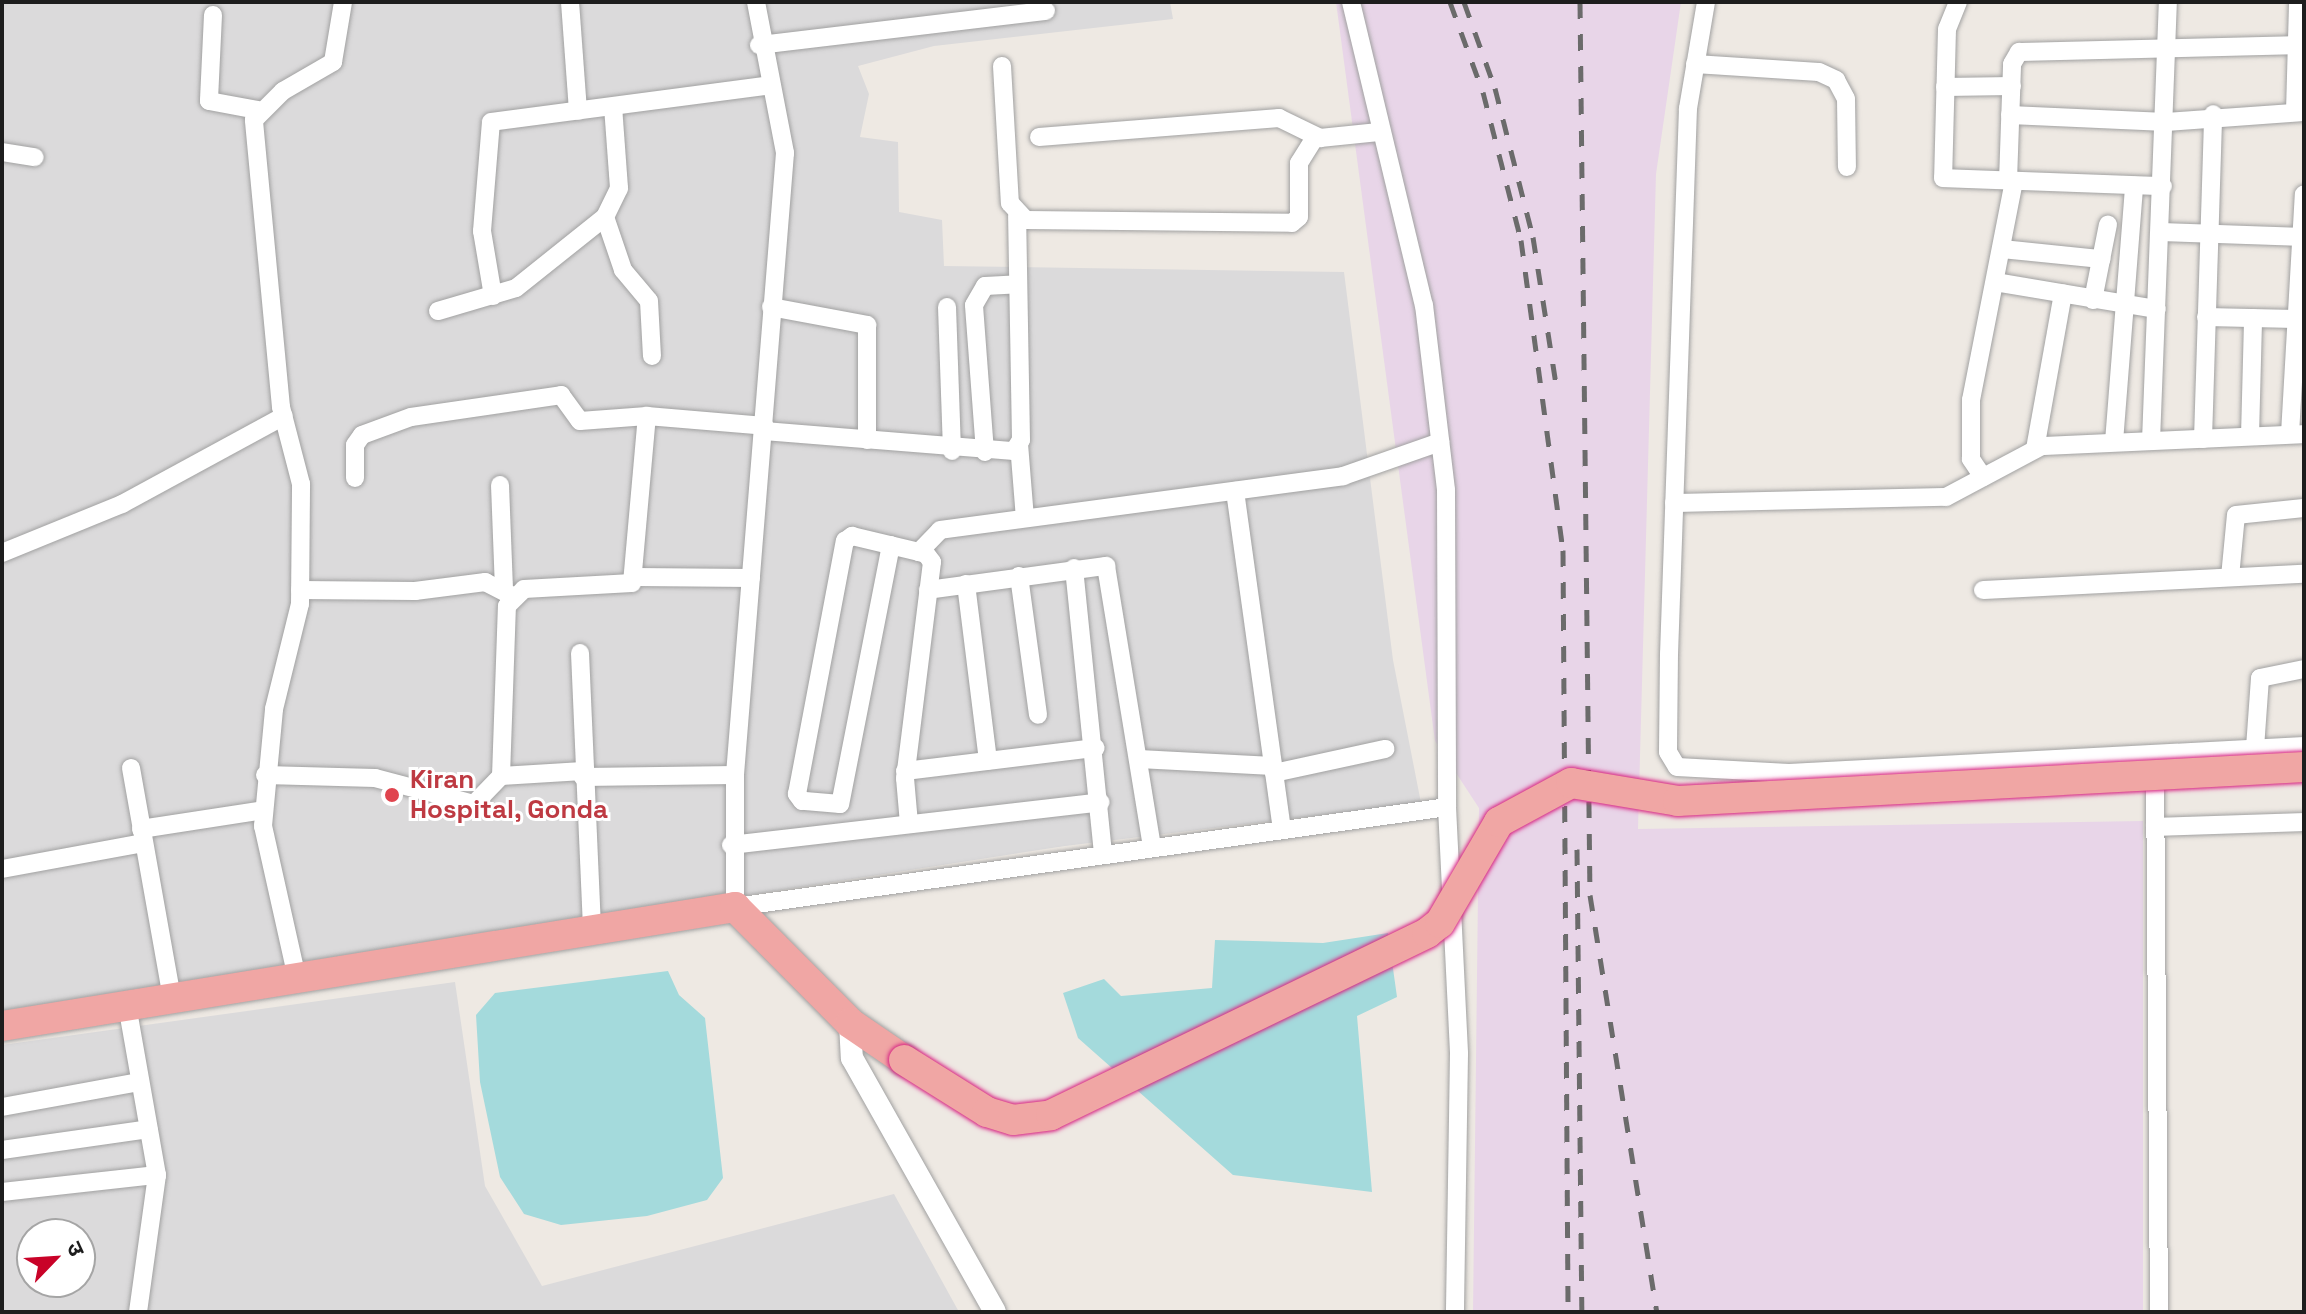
<!DOCTYPE html>
<html>
<head>
<meta charset="utf-8">
<style>
  body { margin:0 }
  #map { position:relative; width:2306px; height:1314px; overflow:hidden; background:#eee9e3; font-family:"Space Grotesk","Noto Sans Devanagari",sans-serif }
  div>[style] { position:absolute }
  [style*='--x'] { left:calc(var(--x)*1px); top:calc(var(--y)*1px); width:calc(var(--w)*1px); rotate:calc(var(--a)*1deg) }
  .residential>* { inset:0; background:#dbdadb }
  .industrial>* { inset:0; background:#e8d5e8 }
  .water>* { inset:0; background:#a4dadc }
  .roads { filter:drop-shadow(0 0 2px #a1a1a1) drop-shadow(0 0 2px #a1a1a1) }
  .minor>* { height:18px; margin:-9px; padding:0 9px; transform-origin:9px; border-radius:9px; background:#fff }
  .tertiary>* { height:22px; margin:-11px; padding:0 11px; transform-origin:11px; border-radius:11px; background:#fff }
  .trunk>* { height:30px; margin:-15px; padding:0 15px; transform-origin:15px; border-radius:15px; background:#f0a6a4 }
  .rail>* { height:5px; margin-top:-2.5px; transform-origin:0; background:repeating-linear-gradient(90deg,#6b6b6b 0 16px,transparent 0 32px) }
  .bridges { filter:drop-shadow(0 0 2px #d72584) drop-shadow(0 0 2px #d72584) }
  .trunk-bridge>* { height:30px; margin:-15px; padding:0 15px; transform-origin:15px; border-radius:15px; background:#f0a6a4 }
  .dots>* { width:22px; height:22px; translate:-50% -50%; box-sizing:border-box; border:4px solid #fff; border-radius:50% }
  span { translate:-50% -50%; white-space:nowrap; text-align:center; line-height:1.15; -webkit-text-stroke:6px #fff; paint-order:stroke }
  .health-label { font-size:26px; color:#be3a42; font-weight:700 }
  .left { translate:0 -50%; text-align:left }
  .frame { position:absolute; inset:0; border:4px solid #1d1d1d; pointer-events:none }
  .north { position:absolute; left:16px; top:1218px; width:80px; height:80px; box-sizing:border-box; background:#fff; border:2px solid #a5a5a5; border-radius:50%; rotate:65deg; font-size:22px; font-weight:700; line-height:32px; text-align:center; color:#1d1d1d }
  .north::after { content:''; display:block; margin:auto; width:28px; height:36px; background:#c90228; clip-path:polygon(50% 0,100% 100%,50% 72%,0 100%) }
</style>
</head>
<body>
<div id="map">
  <div class="residential">
    <div style="clip-path:polygon(2px 2px,1170px 2px,1173px 19px,934px 46px,858px 66px,869px 94px,860px 137px,898px 142px,899px 212px,942px 220px,944px 266px,1344px 272px,1393px 660px,1421px 803px,1065px 846px,2px 1011px)"></div>
    <div style="clip-path:polygon(evenodd,455px 982px,485px 1186px,542px 1286px,894px 1194px,959px 1312px,2px 1312px,2px 1045px,455px 982px,32px 1234px,80px 1234px,80px 1282px,32px 1282px,32px 1234px)"></div>
  </div>
  <div class="industrial">
    <div style="clip-path:polygon(1336px 2px,1681px 2px,1656px 174px,1638px 829px,2143px 821px,2143px 1312px,1473px 1312px,1479px 808px,1435px 741px)"></div>
  </div>
  <div class="water">
    <div style="clip-path:polygon(1388px 933px,1397px 997px,1357px 1016px,1372px 1192px,1233px 1175px,1078px 1038px,1063px 993px,1104px 979px,1121px 996px,1212px 988px,1215px 940px,1323px 943px)"></div>
    <div style="clip-path:polygon(668px 971px,679px 995px,705px 1018px,723px 1178px,707px 1200px,647px 1216px,561px 1225px,524px 1214px,500px 1177px,480px 1082px,476px 1015px,495px 993px)"></div>
  </div>
  <div class="roads">
    <div class="minor">
      <div style="--x:570;--y:2;--w:109;--a:85.8"></div>
      <div style="--x:756;--y:2;--w:154;--a:79.1"></div>
      <div style="--x:785;--y:153;--w:624;--a:94.6"></div>
      <div style="--x:735;--y:775;--w:132;--a:90"></div>
      <div style="--x:735;--y:907;--w:719;--a:-7.99"></div>
      <div style="--x:1351;--y:2;--w:312;--a:76.5"></div>
      <div style="--x:1424;--y:305;--w:186;--a:83.2"></div>
      <div style="--x:1446;--y:490;--w:317;--a:89.8"></div>
      <div style="--x:1447;--y:807;--w:247;--a:87.2"></div>
      <div style="--x:1459;--y:1054;--w:258;--a:90.9"></div>
      <div style="--x:1706;--y:2;--w:108;--a:99.6"></div>
      <div style="--x:1688;--y:108;--w:546;--a:91.99"></div>
      <div style="--x:1669;--y:654;--w:98;--a:90.6"></div>
      <div style="--x:1668;--y:752;--w:17;--a:59"></div>
      <div style="--x:1677;--y:767;--w:112;--a:3.1"></div>
      <div style="--x:1789;--y:773;--w:516;--a:-3"></div>
      <div style="--x:1958;--y:2;--w:29;--a:112"></div>
      <div style="--x:1947;--y:29;--w:149;--a:91.5"></div>
      <div style="--x:1943;--y:178;--w:220;--a:2.1"></div>
      <div style="--x:213;--y:15;--w:86;--a:92.7"></div>
      <div style="--x:209;--y:101;--w:50;--a:10.4"></div>
      <div style="--x:759;--y:45;--w:289;--a:-6.8"></div>
      <div style="--x:1695;--y:64;--w:124;--a:3.7"></div>
      <div style="--x:1819;--y:72;--w:19;--a:25"></div>
      <div style="--x:1836;--y:80;--w:21;--a:62"></div>
      <div style="--x:1846;--y:99;--w:68;--a:89.2"></div>
      <div style="--x:1002;--y:66;--w:137;--a:86.7"></div>
      <div style="--x:1010;--y:203;--w:23;--a:47"></div>
      <div style="--x:1026;--y:220;--w:266;--a:0.6"></div>
      <div style="--x:1292;--y:223;--w:9;--a:-41"></div>
      <div style="--x:1299;--y:217;--w:54;--a:-90"></div>
      <div style="--x:1299;--y:163;--w:31;--a:-58"></div>
      <div style="--x:1945;--y:87;--w:67;--a:-0.9"></div>
      <div style="--x:2295;--y:112;--w:110;--a:-88.4"></div>
      <div style="--x:2010;--y:115;--w:156;--a:2.6"></div>
      <div style="--x:2166;--y:122;--w:138;--a:-4.1"></div>
      <div style="--x:1039;--y:137;--w:241;--a:-4.5"></div>
      <div style="--x:1279;--y:118;--w:46;--a:26"></div>
      <div style="--x:1320;--y:138;--w:59;--a:-5.8"></div>
      <div style="--x:2;--y:152;--w:33;--a:9"></div>
      <div style="--x:2008;--y:181;--w:117;--a:-88"></div>
      <div style="--x:2012;--y:64;--w:14;--a:-60"></div>
      <div style="--x:2019;--y:52;--w:285;--a:-1.4"></div>
      <div style="--x:605;--y:217;--w:56;--a:71.2"></div>
      <div style="--x:623;--y:270;--w:40;--a:50"></div>
      <div style="--x:649;--y:301;--w:55;--a:86.9"></div>
      <div style="--x:2161;--y:232;--w:143;--a:2"></div>
      <div style="--x:2002;--y:249;--w:100;--a:5.8"></div>
      <div style="--x:1995;--y:282;--w:164;--a:9.5"></div>
      <div style="--x:493;--y:296;--w:66;--a:-99.6"></div>
      <div style="--x:482;--y:231;--w:109;--a:-85.3"></div>
      <div style="--x:491;--y:122;--w:282;--a:-7.5"></div>
      <div style="--x:2093;--y:300;--w:77;--a:-78.8"></div>
      <div style="--x:771;--y:307;--w:98;--a:10.6"></div>
      <div style="--x:867;--y:325;--w:115;--a:90"></div>
      <div style="--x:947;--y:307;--w:144;--a:88"></div>
      <div style="--x:438;--y:311;--w:81;--a:-16.4"></div>
      <div style="--x:516;--y:288;--w:114;--a:-38.6"></div>
      <div style="--x:605;--y:217;--w:32;--a:-64"></div>
      <div style="--x:619;--y:188;--w:81;--a:-94.2"></div>
      <div style="--x:2206;--y:317;--w:90;--a:1.3"></div>
      <div style="--x:764;--y:431;--w:251;--a:4.6"></div>
      <div style="--x:1014;--y:451;--w:13;--a:-58"></div>
      <div style="--x:1021;--y:440;--w:224;--a:-91"></div>
      <div style="--x:2290;--y:434;--w:240;--a:-86.7"></div>
      <div style="--x:2250;--y:436;--w:118;--a:-88.5"></div>
      <div style="--x:2203;--y:439;--w:325;--a:-88.2"></div>
      <div style="--x:2151;--y:441;--w:439;--a:-87.8"></div>
      <div style="--x:2114;--y:442;--w:257;--a:-85.5"></div>
      <div style="--x:1019;--y:444;--w:74;--a:85.4"></div>
      <div style="--x:2035;--y:449;--w:158;--a:-79.8"></div>
      <div style="--x:985;--y:452;--w:147;--a:-94.3"></div>
      <div style="--x:974;--y:305;--w:22;--a:-60"></div>
      <div style="--x:985;--y:286;--w:33;--a:-3"></div>
      <div style="--x:1983;--y:477;--w:22;--a:-124"></div>
      <div style="--x:1971;--y:459;--w:59;--a:-90"></div>
      <div style="--x:1971;--y:400;--w:223;--a:-78.9"></div>
      <div style="--x:355;--y:478;--w:33;--a:-90"></div>
      <div style="--x:355;--y:445;--w:12;--a:-55"></div>
      <div style="--x:362;--y:435;--w:52;--a:-20.2"></div>
      <div style="--x:411;--y:417;--w:152;--a:-8.3"></div>
      <div style="--x:561;--y:395;--w:32;--a:54"></div>
      <div style="--x:580;--y:421;--w:67;--a:-4.3"></div>
      <div style="--x:647;--y:416;--w:118;--a:4.8"></div>
      <div style="--x:500;--y:485;--w:105;--a:87.8"></div>
      <div style="--x:1235;--y:491;--w:341;--a:82.1"></div>
      <div style="--x:1674;--y:503;--w:272;--a:-1.3"></div>
      <div style="--x:1946;--y:497;--w:109;--a:-28"></div>
      <div style="--x:2042;--y:446;--w:262;--a:-2.6"></div>
      <div style="--x:891;--y:545;--w:264;--a:101.1"></div>
      <div style="--x:840;--y:804;--w:38;--a:-175"></div>
      <div style="--x:802;--y:801;--w:9;--a:-126"></div>
      <div style="--x:797;--y:794;--w:258;--a:-79.3"></div>
      <div style="--x:845;--y:541;--w:9;--a:-36"></div>
      <div style="--x:852;--y:536;--w:69;--a:13.4"></div>
      <div style="--x:919;--y:552;--w:7;--a:16"></div>
      <div style="--x:926;--y:554;--w:10;--a:53"></div>
      <div style="--x:932;--y:562;--w:218;--a:97.1"></div>
      <div style="--x:905;--y:778;--w:46;--a:85"></div>
      <div style="--x:919;--y:552;--w:30;--a:-46"></div>
      <div style="--x:940;--y:530;--w:407;--a:-7.6"></div>
      <div style="--x:1343;--y:476;--w:103;--a:-19.3"></div>
      <div style="--x:2;--y:553;--w:130;--a:-22.2"></div>
      <div style="--x:122;--y:504;--w:184;--a:-28.5"></div>
      <div style="--x:1074;--y:568;--w:286;--a:84.2"></div>
      <div style="--x:1019;--y:576;--w:140;--a:82.2"></div>
      <div style="--x:636;--y:577;--w:115;--a:0.5"></div>
      <div style="--x:2230;--y:577;--w:62;--a:-84.5"></div>
      <div style="--x:2236;--y:515;--w:68;--a:-5.9"></div>
      <div style="--x:966;--y:584;--w:178;--a:82.9"></div>
      <div style="--x:300;--y:590;--w:115;--a:0.5"></div>
      <div style="--x:415;--y:591;--w:71;--a:-7.3"></div>
      <div style="--x:485;--y:582;--w:30;--a:27"></div>
      <div style="--x:928;--y:590;--w:180;--a:-7.7"></div>
      <div style="--x:1106;--y:566;--w:284;--a:80.7"></div>
      <div style="--x:1983;--y:590;--w:321;--a:-2.9"></div>
      <div style="--x:580;--y:653;--w:277;--a:87.5"></div>
      <div style="--x:2255;--y:748;--w:70;--a:-85.9"></div>
      <div style="--x:2260;--y:678;--w:45;--a:-11.6"></div>
      <div style="--x:1139;--y:759;--w:134;--a:3"></div>
      <div style="--x:131;--y:768;--w:234;--a:79.9"></div>
      <div style="--x:2155;--y:768;--w:544;--a:89.58"></div>
      <div style="--x:905;--y:771;--w:192;--a:-6.9"></div>
      <div style="--x:1274;--y:773;--w:114;--a:-12.2"></div>
      <div style="--x:265;--y:775;--w:110;--a:1.6"></div>
      <div style="--x:375;--y:778;--w:102;--a:14.7"></div>
      <div style="--x:474;--y:804;--w:39;--a:-46"></div>
      <div style="--x:501;--y:776;--w:82;--a:-3.5"></div>
      <div style="--x:501;--y:776;--w:170;--a:-88"></div>
      <div style="--x:507;--y:606;--w:24;--a:-45"></div>
      <div style="--x:524;--y:589;--w:108;--a:-3.2"></div>
      <div style="--x:632;--y:583;--w:168;--a:-84.9"></div>
      <div style="--x:583;--y:777;--w:152;--a:-0.8"></div>
      <div style="--x:2155;--y:827;--w:149;--a:-1.9"></div>
      <div style="--x:141;--y:829;--w:124;--a:-8.8"></div>
      <div style="--x:731;--y:845;--w:372;--a:-6.6"></div>
      <div style="--x:2;--y:869;--w:143;--a:-10.4"></div>
      <div style="--x:297;--y:978;--w:156;--a:-102.6"></div>
      <div style="--x:263;--y:826;--w:118;--a:-84.6"></div>
      <div style="--x:274;--y:709;--w:108;--a:-76.1"></div>
      <div style="--x:300;--y:604;--w:120;--a:-89.5"></div>
      <div style="--x:301;--y:484;--w:80;--a:-104.6"></div>
      <div style="--x:281;--y:407;--w:288;--a:-95.4"></div>
      <div style="--x:254;--y:120;--w:41;--a:-45"></div>
      <div style="--x:283;--y:91;--w:58;--a:-30.1"></div>
      <div style="--x:333;--y:62;--w:61;--a:-80.5"></div>
      <div style="--x:127;--y:1005;--w:173;--a:80"></div>
      <div style="--x:157;--y:1175;--w:138;--a:97.9"></div>
      <div style="--x:2;--y:1107;--w:140;--a:-10.3"></div>
      <div style="--x:2;--y:1150;--w:148;--a:-8.1"></div>
      <div style="--x:2;--y:1192;--w:156;--a:-6.3"></div>
    </div>
    <div class="tertiary">
      <div style="--x:850;--y:1023;--w:35;--a:87"></div>
      <div style="--x:852;--y:1058;--w:291;--a:60.6"></div>
    </div>
    <div class="trunk">
      <div style="--x:2;--y:1026;--w:743;--a:-9.22"></div>
      <div style="--x:735;--y:907;--w:163;--a:45.2"></div>
      <div style="--x:850;--y:1023;--w:65;--a:34.4"></div>
    </div>
  </div>
  <div class="rail">
    <div style="--x:1450;--y:2;--w:96;--a:69.9"></div>
    <div style="--x:1483;--y:92;--w:153;--a:75.6"></div>
    <div style="--x:1521;--y:240;--w:313;--a:82.3"></div>
    <div style="--x:1563;--y:550;--w:762;--a:89.62"></div>
    <div style="--x:1464;--y:2;--w:91;--a:70.2"></div>
    <div style="--x:1495;--y:88;--w:154;--a:75.7"></div>
    <div style="--x:1533;--y:237;--w:155;--a:81.1"></div>
    <div style="--x:1580;--y:2;--w:893;--a:89.36"></div>
    <div style="--x:1590;--y:895;--w:422;--a:80.9"></div>
    <div style="--x:1577;--y:849;--w:463;--a:89.4"></div>
  </div>
  <div class="bridges">
    <div class="trunk-bridge">
      <div style="--x:904;--y:1060;--w:98;--a:32.1"></div>
      <div style="--x:987;--y:1112;--w:27;--a:17"></div>
      <div style="--x:1013;--y:1120;--w:38;--a:-7"></div>
      <div style="--x:1051;--y:1115;--w:418;--a:-25.8"></div>
      <div style="--x:1427;--y:933;--w:16;--a:-38"></div>
      <div style="--x:1440;--y:923;--w:117;--a:-59.7"></div>
      <div style="--x:1499;--y:822;--w:82;--a:-28.4"></div>
      <div style="--x:1571;--y:783;--w:109;--a:9.5"></div>
      <div style="--x:1678;--y:801;--w:627;--a:-3.11"></div>
    </div>
  </div>
  <div class="dots">
    <div style="left:392px;top:795px;background:#e0444e"></div>
  </div>
  <div class="health-label">
    <span class="left" style="left:410px;top:795px">Kiran<br>Hospital, Gonda</span>
  </div>
  <div class="frame"></div>
  <div class="north">उ</div>
</div>
</body>
</html>
